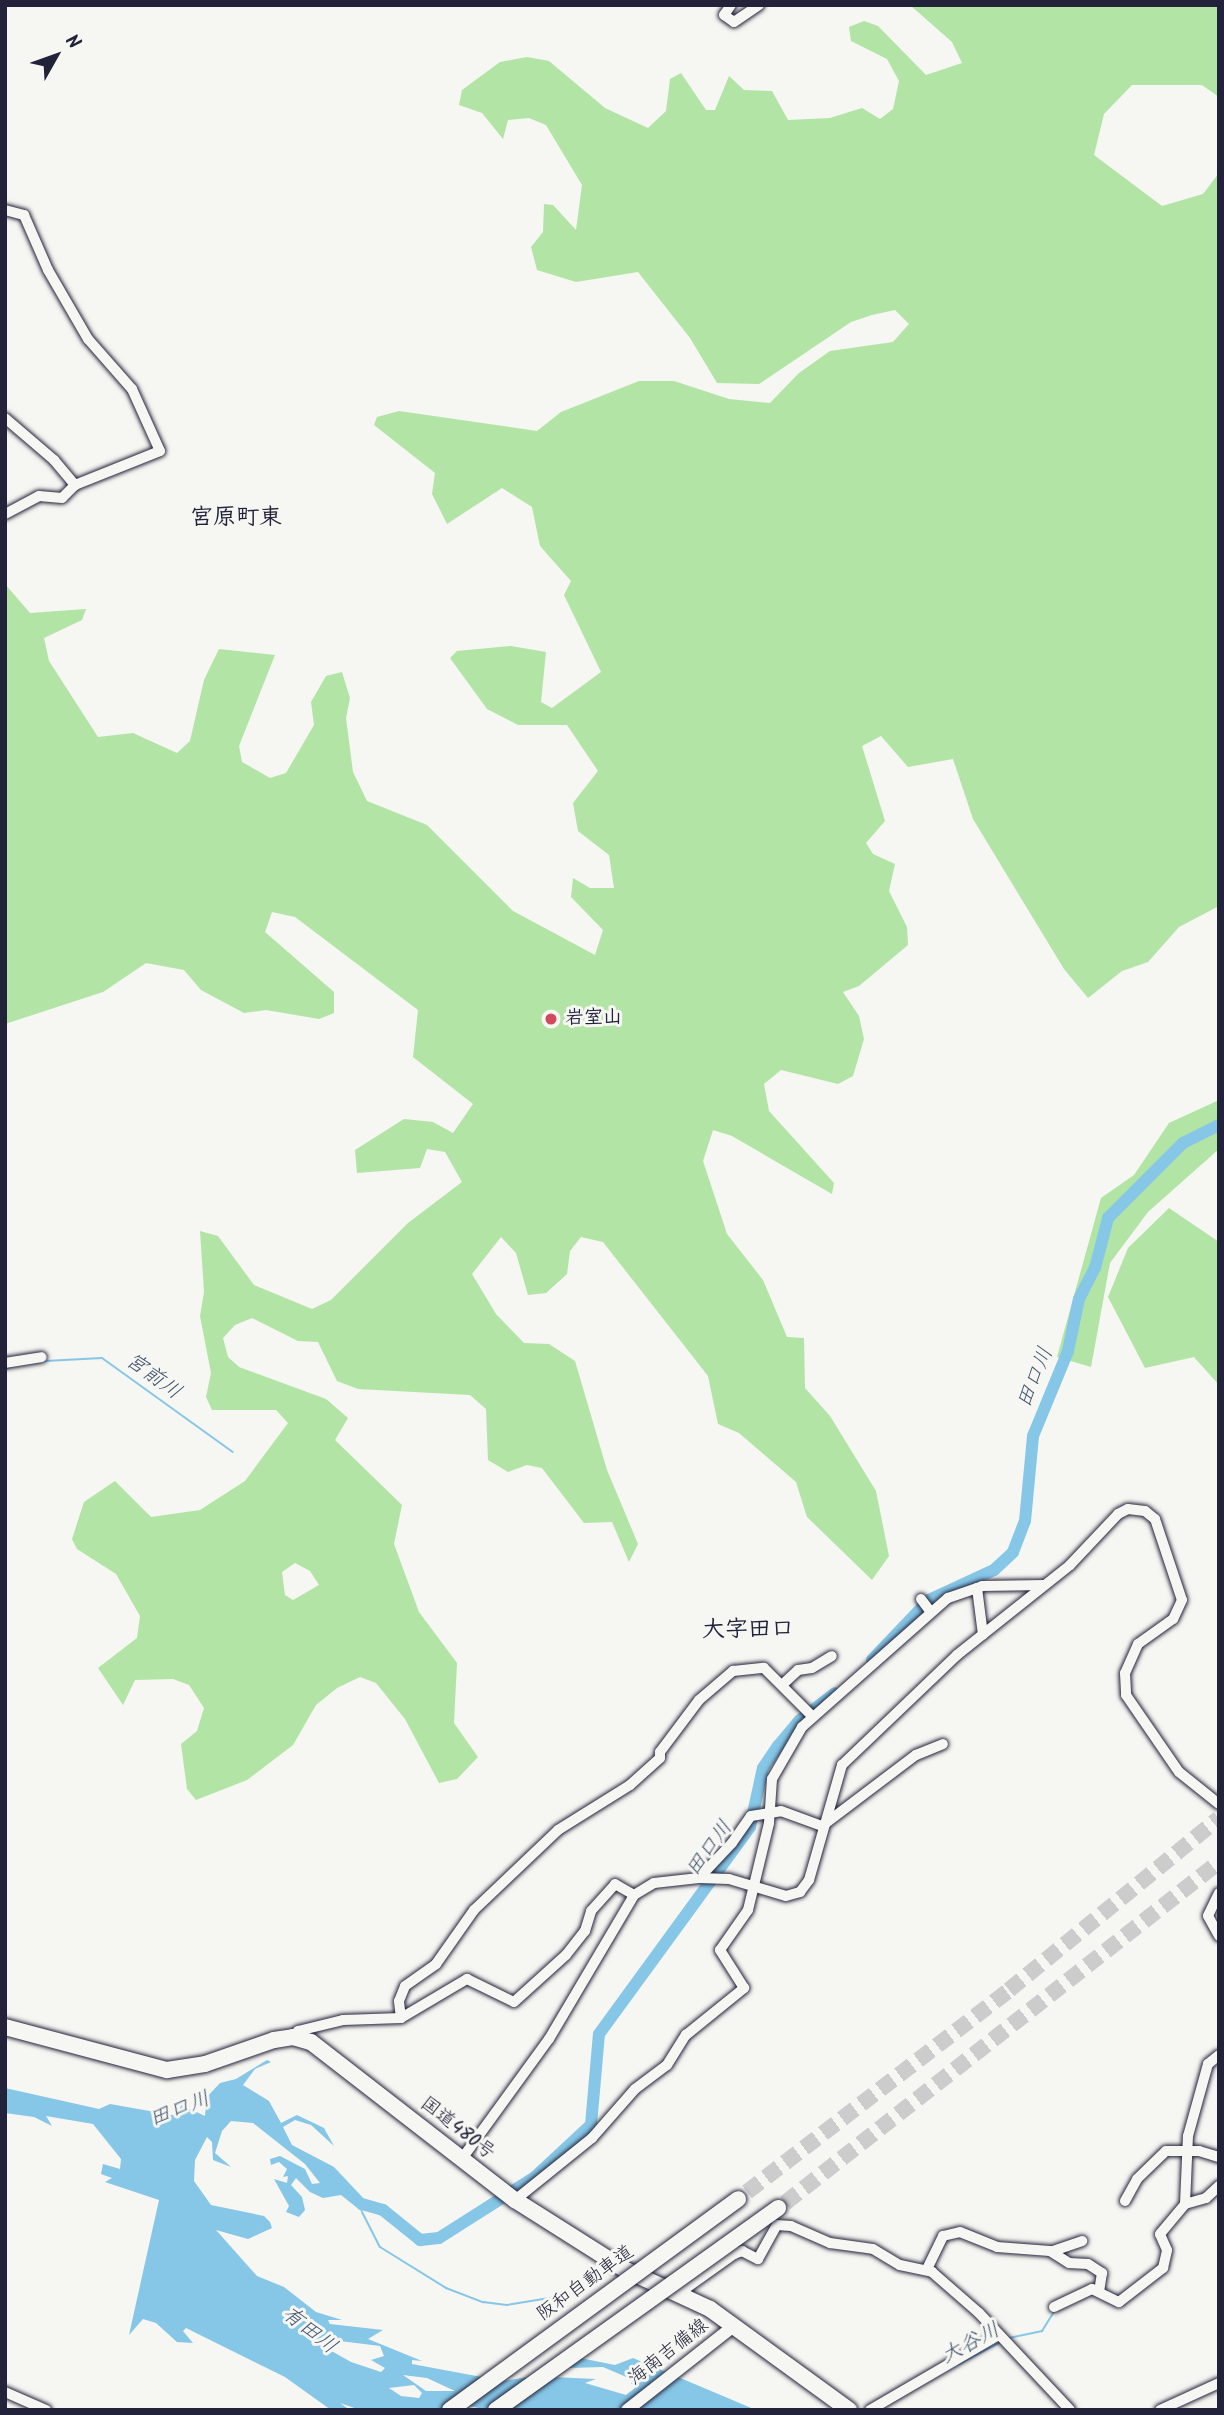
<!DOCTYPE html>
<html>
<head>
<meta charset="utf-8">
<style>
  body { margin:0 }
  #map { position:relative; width:1224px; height:2415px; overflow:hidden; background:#f6f6f2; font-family:Kalam,"Klee One",sans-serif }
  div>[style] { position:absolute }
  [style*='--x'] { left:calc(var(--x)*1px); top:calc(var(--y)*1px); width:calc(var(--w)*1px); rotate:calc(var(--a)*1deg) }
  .green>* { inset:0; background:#b1e4a5 }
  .water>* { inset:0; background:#86c6e6 }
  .stream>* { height:2px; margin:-1px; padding:0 1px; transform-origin:1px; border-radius:1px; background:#86c6e6 }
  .river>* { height:12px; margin:-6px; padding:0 6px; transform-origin:6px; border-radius:6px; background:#86c6e6 }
  .highway-tunnel>* { height:16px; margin-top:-8px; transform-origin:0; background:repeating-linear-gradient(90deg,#cccccd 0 16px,transparent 0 24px) }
  .roads { filter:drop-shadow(0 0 2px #22223b) drop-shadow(0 0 2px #22223b) }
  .minor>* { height:10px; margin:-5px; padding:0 5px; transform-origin:5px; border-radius:5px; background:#f6f6f2 }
  .major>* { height:12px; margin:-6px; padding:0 6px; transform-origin:6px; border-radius:6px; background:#f6f6f2 }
  .highway>* { height:16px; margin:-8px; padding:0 8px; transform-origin:8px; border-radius:8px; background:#f6f6f2 }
  .bridges { filter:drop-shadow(0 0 2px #22223b) drop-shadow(0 0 2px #22223b) }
  .highway-bridge>* { height:16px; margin:-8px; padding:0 8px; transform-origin:8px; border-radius:8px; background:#f6f6f2 }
  .dots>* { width:19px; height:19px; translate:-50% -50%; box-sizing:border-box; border:4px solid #f6f6f2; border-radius:50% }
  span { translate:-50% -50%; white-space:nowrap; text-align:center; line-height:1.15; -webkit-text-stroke:6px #f6f6f2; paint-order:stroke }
  .poi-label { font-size:19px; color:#22223b; font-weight:700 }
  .left { translate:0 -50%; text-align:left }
  .street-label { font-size:19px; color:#22223b }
  .water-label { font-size:21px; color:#40536e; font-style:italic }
  .quarter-label { font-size:23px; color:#22223b; font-weight:700 }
  .frame { position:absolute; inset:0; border:7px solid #22223b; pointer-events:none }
  .north { position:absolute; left:21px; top:21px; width:70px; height:70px; -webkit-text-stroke:5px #f6f6f2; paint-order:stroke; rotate:50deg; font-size:19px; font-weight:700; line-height:28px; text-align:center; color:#22223b }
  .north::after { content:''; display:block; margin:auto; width:24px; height:32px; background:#22223b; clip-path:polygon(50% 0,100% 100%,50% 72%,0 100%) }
</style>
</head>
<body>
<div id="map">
  <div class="green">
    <div style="clip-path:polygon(evenodd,910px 5px,1219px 5px,1219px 97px,1202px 85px,1132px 85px,1104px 114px,1094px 155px,1162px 206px,1203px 194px,1219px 173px,1219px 906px,1179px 927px,1148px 962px,1122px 971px,1088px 998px,1064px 969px,973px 819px,953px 759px,908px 767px,881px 736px,862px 746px,885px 821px,866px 843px,873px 854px,895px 864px,889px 891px,907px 927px,908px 945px,859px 986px,843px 992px,859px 1016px,864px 1039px,853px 1076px,838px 1084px,781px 1070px,764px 1084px,769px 1111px,834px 1183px,832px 1194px,732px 1136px,713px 1130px,703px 1161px,727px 1234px,763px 1280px,787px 1337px,804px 1338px,805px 1388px,830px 1416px,876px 1491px,889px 1556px,872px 1580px,807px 1517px,796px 1482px,739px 1433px,718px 1424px,708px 1376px,603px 1242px,581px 1237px,570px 1251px,567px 1274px,546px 1293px,528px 1295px,516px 1253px,501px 1237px,472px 1274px,496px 1314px,524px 1343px,549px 1344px,575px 1361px,607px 1470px,638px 1544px,629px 1562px,612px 1522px,584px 1523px,542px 1468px,527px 1465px,508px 1472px,488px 1460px,486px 1409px,470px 1395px,358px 1389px,337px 1381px,318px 1342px,298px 1341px,252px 1318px,235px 1325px,223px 1338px,228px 1357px,239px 1367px,326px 1399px,348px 1418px,335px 1440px,402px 1505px,394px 1544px,419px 1612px,457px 1663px,454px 1723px,478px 1757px,457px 1779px,439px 1783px,405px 1719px,376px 1683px,360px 1677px,337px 1688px,316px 1705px,293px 1745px,247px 1780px,196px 1800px,187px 1789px,181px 1744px,197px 1731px,204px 1708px,189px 1685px,173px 1679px,135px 1680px,123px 1705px,98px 1668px,137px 1638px,140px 1616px,116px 1574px,77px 1549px,72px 1539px,84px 1502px,115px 1481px,151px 1517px,200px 1510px,245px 1481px,288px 1423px,276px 1410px,212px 1410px,206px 1397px,211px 1373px,200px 1316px,204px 1292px,200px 1231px,218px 1236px,254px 1285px,312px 1309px,331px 1300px,408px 1223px,462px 1182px,445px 1152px,427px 1149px,420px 1168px,357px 1173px,355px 1150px,404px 1119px,433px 1122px,453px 1133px,473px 1104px,413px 1057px,418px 1010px,295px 917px,272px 912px,265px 932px,334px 992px,334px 1013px,319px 1019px,266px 1010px,244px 1013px,201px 990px,184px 970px,146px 963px,103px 992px,5px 1024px,5px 584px,30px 613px,86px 609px,82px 620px,44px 638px,49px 661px,98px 737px,133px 733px,177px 753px,190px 741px,204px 680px,219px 649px,275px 655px,239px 746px,242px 762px,270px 778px,286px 773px,314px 725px,311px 702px,326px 676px,342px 672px,350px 698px,346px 718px,353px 772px,367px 801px,427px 825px,513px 911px,595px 955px,603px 930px,571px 897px,573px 878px,590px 888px,614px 888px,609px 855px,578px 831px,573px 803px,598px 771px,567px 725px,518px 725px,487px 709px,450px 658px,457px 651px,511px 646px,546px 652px,541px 702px,552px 708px,601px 672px,564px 595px,571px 581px,540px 546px,532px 507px,502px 488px,447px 524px,432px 494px,435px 473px,374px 425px,377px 417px,399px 411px,537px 431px,561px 412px,639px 381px,674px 381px,729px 399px,770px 403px,799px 373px,830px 351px,893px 342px,909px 324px,895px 310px,872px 315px,851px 322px,759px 384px,717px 383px,690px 338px,638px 272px,576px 282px,537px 270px,531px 247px,543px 232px,544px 204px,553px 205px,576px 230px,582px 185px,546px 125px,529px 118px,508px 120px,503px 139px,482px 113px,459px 105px,462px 90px,500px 62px,527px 57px,549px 61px,605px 108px,648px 128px,666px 111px,670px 79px,681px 73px,706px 110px,715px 110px,729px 76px,744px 90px,772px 91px,788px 120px,830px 118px,862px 108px,880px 119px,893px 109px,899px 81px,887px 59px,851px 41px,849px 27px,864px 21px,878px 26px,926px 75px,962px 63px,952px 42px,910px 5px,295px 1563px,310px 1571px,319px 1585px,293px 1600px,285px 1595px,282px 1572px,295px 1563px)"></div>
    <div style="clip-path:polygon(1219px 1100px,1219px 1149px,1148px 1212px,1110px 1263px,1091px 1367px,1057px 1357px,1101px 1198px,1134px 1175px,1169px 1123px)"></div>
    <div style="clip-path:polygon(1169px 1208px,1219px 1242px,1219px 1385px,1194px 1357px,1145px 1368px,1108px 1297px,1128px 1248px)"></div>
  </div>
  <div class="water">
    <div style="clip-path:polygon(evenodd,267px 2060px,271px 2062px,255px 2069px,243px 2085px,269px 2101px,281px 2123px,297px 2115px,324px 2128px,334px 2146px,311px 2125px,295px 2120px,283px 2127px,292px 2145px,334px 2167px,366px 2201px,379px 2205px,361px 2211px,341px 2195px,323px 2198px,310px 2192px,296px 2178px,291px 2185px,302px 2197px,305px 2210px,299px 2217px,286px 2212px,289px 2206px,274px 2179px,287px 2183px,288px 2176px,283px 2177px,287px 2169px,279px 2162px,271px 2165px,270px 2159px,280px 2156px,305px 2169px,312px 2184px,320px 2183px,305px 2164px,253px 2123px,231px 2121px,222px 2131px,215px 2153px,231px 2167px,213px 2160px,212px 2142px,207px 2137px,195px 2160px,194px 2181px,211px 2205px,264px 2216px,270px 2222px,272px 2228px,248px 2239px,216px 2230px,257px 2276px,284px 2287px,316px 2312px,342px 2320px,328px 2320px,330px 2324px,383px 2330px,368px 2339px,422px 2361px,412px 2360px,412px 2364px,503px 2381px,528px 2377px,575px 2357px,615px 2365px,633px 2358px,756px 2410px,486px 2410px,466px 2405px,438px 2410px,360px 2410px,340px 2403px,350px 2410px,331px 2410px,285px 2377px,186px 2328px,183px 2331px,193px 2343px,177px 2342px,156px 2323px,143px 2319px,129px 2335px,159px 2200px,105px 2182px,112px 2178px,101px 2174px,103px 2164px,120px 2169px,121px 2159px,93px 2124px,46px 2116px,52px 2126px,34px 2117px,5px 2113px,5px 2088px,99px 2109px,110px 2104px,178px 2116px,181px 2105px,205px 2116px,207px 2097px,220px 2083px,236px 2079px,267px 2060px,324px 2339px,380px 2346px,384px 2356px,371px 2360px,385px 2368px,381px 2372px,351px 2362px,328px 2349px,322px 2343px,324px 2339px,267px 2060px,603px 2367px,638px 2382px,631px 2383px,635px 2388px,626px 2395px,585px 2383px,596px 2379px,551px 2377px,568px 2368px,603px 2367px,267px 2060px,403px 2375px,427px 2378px,455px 2391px,426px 2391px,403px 2375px,267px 2060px,414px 2385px,422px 2393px,419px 2398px,401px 2396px,389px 2388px,414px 2385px)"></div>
  </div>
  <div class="stream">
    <div style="--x:45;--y:1361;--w:57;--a:-3"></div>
    <div style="--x:102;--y:1358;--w:161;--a:35.7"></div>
    <div style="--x:5;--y:1369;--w:8;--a:-23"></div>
    <div style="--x:362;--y:2212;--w:39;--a:63"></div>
    <div style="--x:380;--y:2247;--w:78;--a:31.8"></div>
    <div style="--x:446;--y:2288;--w:40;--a:21"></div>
    <div style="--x:483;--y:2302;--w:24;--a:7"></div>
    <div style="--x:507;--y:2305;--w:49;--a:-9.5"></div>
    <div style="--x:1009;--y:2338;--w:34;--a:-12"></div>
    <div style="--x:1042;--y:2331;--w:22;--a:-58"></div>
    <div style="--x:959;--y:2364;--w:47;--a:-27.6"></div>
  </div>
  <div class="river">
    <div style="--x:872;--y:1660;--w:83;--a:-46.5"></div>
    <div style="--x:929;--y:1600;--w:72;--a:-24.8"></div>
    <div style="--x:994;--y:1570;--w:26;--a:-43"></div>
    <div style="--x:1013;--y:1552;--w:33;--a:-69"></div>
    <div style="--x:1025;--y:1521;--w:85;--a:-84.6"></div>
    <div style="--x:1033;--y:1436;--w:92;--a:-67.6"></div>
    <div style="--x:1068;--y:1351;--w:53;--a:-78.1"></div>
    <div style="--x:1079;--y:1299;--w:35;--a:-63"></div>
    <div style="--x:1095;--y:1268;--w:52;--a:-75.4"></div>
    <div style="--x:1108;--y:1218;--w:106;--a:-45"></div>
    <div style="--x:1183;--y:1143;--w:40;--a:-26.6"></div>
    <div style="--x:362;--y:2204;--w:22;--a:16"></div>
    <div style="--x:383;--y:2210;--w:48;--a:39"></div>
    <div style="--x:420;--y:2240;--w:19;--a:-6"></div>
    <div style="--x:439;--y:2238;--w:114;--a:-32.4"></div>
    <div style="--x:535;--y:2177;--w:76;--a:-42.9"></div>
    <div style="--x:591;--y:2125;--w:91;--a:-85"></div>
    <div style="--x:599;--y:2034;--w:256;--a:-53.9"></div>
    <div style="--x:750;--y:1827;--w:60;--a:-77.6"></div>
    <div style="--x:763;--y:1768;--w:27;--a:-56"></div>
    <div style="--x:778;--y:1746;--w:34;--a:-50"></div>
    <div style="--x:800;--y:1720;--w:44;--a:-37.6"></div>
  </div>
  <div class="highway-tunnel">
    <div style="--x:747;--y:2192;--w:331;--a:-37.6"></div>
    <div style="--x:1009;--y:1990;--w:271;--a:-39.3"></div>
    <div style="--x:785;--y:2203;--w:552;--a:-38.16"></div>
  </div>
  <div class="roads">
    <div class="minor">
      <div style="--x:731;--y:5;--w:12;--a:125"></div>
      <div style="--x:724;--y:15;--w:12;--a:35"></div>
      <div style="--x:734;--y:22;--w:30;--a:-34"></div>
      <div style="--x:5;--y:210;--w:20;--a:15"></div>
      <div style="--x:24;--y:215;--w:60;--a:66.4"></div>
      <div style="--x:48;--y:270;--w:80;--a:59.9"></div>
      <div style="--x:88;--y:339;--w:67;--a:48.7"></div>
      <div style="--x:132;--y:389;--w:68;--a:65.7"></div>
      <div style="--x:160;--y:451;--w:92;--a:158.2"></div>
      <div style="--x:75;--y:485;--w:18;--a:135"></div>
      <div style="--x:62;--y:498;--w:23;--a:-175"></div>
      <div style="--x:39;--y:496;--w:38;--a:152"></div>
      <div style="--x:5;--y:418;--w:65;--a:40.6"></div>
      <div style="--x:54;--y:460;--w:33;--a:50"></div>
      <div style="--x:5;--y:1363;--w:37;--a:-9"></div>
      <div style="--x:977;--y:1588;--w:47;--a:82.7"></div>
      <div style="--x:921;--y:1599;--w:15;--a:53"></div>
      <div style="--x:782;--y:1685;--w:22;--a:-43"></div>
      <div style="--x:798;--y:1670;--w:14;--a:-8"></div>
      <div style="--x:812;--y:1668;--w:23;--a:-31"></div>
      <div style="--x:822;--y:1826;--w:118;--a:-37.1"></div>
      <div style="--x:916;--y:1755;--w:29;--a:-22"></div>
      <div style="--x:699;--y:1878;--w:48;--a:-46.7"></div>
      <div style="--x:732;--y:1843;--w:33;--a:-55"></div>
      <div style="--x:751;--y:1816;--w:30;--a:-9"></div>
      <div style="--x:781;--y:1811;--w:44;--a:20.1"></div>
      <div style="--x:1219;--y:1893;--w:25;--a:116"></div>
      <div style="--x:1208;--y:1916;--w:23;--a:61"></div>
      <div style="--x:401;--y:2018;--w:17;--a:-97"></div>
      <div style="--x:399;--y:2001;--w:16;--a:-68"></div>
      <div style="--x:405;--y:1986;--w:38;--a:-35"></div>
      <div style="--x:436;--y:1964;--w:66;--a:-54.9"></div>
      <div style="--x:474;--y:1910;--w:116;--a:-43.6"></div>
      <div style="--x:558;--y:1830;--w:85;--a:-32"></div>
      <div style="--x:630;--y:1785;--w:40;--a:-42"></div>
      <div style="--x:660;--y:1758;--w:6;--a:-90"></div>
      <div style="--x:660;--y:1752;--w:65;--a:-53.1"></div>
      <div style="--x:699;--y:1700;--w:45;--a:-40.5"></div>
      <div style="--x:733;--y:1671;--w:31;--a:-6"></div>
      <div style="--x:764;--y:1668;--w:69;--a:45"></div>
      <div style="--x:293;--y:2037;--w:8;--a:-50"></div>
      <div style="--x:298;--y:2031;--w:46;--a:-13.7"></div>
      <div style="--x:343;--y:2020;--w:58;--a:-2"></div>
      <div style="--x:401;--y:2018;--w:77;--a:-30.6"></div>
      <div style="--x:467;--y:1979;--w:52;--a:26.1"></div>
      <div style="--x:514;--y:2002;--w:70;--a:-42.1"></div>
      <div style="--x:566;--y:1955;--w:31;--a:-52"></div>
      <div style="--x:585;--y:1931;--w:21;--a:-73"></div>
      <div style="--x:591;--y:1911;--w:36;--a:-48"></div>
      <div style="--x:615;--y:1884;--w:22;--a:30"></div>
      <div style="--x:461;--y:2160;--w:150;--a:-54"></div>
      <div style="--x:549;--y:2039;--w:167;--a:-59.4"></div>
      <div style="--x:634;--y:1895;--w:23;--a:-31"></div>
      <div style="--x:654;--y:1883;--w:45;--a:-6.3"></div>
      <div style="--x:699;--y:1878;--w:30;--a:2"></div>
      <div style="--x:729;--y:1879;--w:59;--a:16.6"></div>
      <div style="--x:786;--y:1896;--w:15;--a:-16"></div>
      <div style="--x:800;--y:1892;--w:15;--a:-53"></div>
      <div style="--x:809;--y:1880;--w:120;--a:-74"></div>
      <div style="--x:842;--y:1765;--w:159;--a:-43.7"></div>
      <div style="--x:957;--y:1655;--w:144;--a:-38.5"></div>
      <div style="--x:1070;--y:1565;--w:70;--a:-46.7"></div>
      <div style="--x:1118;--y:1514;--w:11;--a:-27"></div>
      <div style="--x:1128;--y:1509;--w:17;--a:7"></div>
      <div style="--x:1145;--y:1511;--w:13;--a:39"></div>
      <div style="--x:1155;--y:1519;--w:85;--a:71.6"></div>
      <div style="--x:1182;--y:1600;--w:21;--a:115"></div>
      <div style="--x:1173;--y:1619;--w:43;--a:144.5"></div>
      <div style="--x:1138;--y:1644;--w:32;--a:114"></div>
      <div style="--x:1125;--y:1673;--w:22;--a:87"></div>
      <div style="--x:1126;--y:1695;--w:93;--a:55.5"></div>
      <div style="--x:1179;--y:1772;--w:51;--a:38.7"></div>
      <div style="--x:515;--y:2200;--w:99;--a:-38.8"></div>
      <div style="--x:592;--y:2138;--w:65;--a:-48.7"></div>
      <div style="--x:635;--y:2089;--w:40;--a:-37"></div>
      <div style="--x:667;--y:2065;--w:36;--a:-58"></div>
      <div style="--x:686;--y:2035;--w:75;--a:-39"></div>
      <div style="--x:744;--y:1988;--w:45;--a:-122.3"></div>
      <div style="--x:720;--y:1950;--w:49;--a:-55"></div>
      <div style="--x:748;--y:1910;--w:89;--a:-76.4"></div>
      <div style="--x:769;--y:1823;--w:44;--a:-86.1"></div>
      <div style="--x:772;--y:1779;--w:60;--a:-60"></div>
      <div style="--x:802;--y:1727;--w:195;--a:-41.5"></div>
      <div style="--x:948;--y:1598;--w:36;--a:-19"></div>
      <div style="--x:982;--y:1586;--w:62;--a:-0.9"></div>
      <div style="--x:1125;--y:2201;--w:25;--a:-61"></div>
      <div style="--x:1137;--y:2179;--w:40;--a:-44"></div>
      <div style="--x:1166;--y:2151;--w:33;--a:0"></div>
      <div style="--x:1199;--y:2151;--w:21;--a:17"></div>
      <div style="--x:1185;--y:2204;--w:22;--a:-16"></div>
      <div style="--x:1206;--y:2198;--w:18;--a:-43"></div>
      <div style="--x:1053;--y:2251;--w:31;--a:-19"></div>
      <div style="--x:927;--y:2269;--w:37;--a:-64"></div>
      <div style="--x:943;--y:2236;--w:17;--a:-13"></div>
      <div style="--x:960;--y:2232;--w:40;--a:22"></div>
      <div style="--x:997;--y:2247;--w:53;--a:4.3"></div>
      <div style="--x:1050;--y:2251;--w:22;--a:32"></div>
      <div style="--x:1069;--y:2263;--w:19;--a:3"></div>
      <div style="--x:1088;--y:2264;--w:17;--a:33"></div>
      <div style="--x:1102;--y:2273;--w:18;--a:99"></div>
      <div style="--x:678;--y:2294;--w:69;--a:-35.5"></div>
      <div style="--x:734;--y:2254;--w:9;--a:-21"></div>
      <div style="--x:742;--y:2251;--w:18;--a:27"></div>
      <div style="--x:758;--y:2259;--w:39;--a:-61"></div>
      <div style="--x:777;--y:2225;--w:14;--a:4"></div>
      <div style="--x:791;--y:2226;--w:43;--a:23.6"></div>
      <div style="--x:830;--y:2243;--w:43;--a:7.9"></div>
      <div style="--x:873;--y:2249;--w:31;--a:31"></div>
      <div style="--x:900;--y:2265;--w:33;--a:12"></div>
      <div style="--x:932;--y:2272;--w:62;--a:41.1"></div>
      <div style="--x:979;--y:2313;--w:133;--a:46.8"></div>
      <div style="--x:1054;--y:2307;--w:42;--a:-25.3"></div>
      <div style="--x:1092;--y:2289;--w:30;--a:26"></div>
      <div style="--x:1119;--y:2302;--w:56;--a:-37.7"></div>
      <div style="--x:1163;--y:2268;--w:18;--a:-77"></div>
      <div style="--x:1167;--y:2250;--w:17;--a:-114"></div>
      <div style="--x:1160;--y:2234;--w:39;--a:-50"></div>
      <div style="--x:1185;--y:2204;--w:68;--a:-87.5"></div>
      <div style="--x:1188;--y:2136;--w:75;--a:-74.5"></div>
      <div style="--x:1208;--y:2064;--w:14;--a:-39"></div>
      <div style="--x:5;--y:2392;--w:45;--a:23.7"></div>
      <div style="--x:870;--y:2410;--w:149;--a:-30.2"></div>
      <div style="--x:1160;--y:2410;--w:65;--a:-24.6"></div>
    </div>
    <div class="major">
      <div style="--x:627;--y:2410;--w:137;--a:-38.2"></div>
    </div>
    <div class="highway">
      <div style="--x:5;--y:2027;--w:168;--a:14.9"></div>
      <div style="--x:167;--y:2070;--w:38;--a:-9"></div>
      <div style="--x:205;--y:2064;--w:73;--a:-19.2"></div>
      <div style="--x:274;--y:2040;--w:19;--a:-9"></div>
      <div style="--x:293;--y:2037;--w:19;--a:16"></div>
      <div style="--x:311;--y:2042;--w:258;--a:37.8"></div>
      <div style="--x:515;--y:2200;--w:129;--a:32.3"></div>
      <div style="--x:624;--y:2269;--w:95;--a:24.9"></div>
      <div style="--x:710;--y:2309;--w:172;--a:36"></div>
    </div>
  </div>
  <div class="bridges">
    <div class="highway-bridge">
      <div style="--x:450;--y:2410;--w:357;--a:-36.2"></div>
      <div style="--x:496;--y:2410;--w:347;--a:-35.6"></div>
    </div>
  </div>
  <div class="dots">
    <div style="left:551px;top:1019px;background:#d1495b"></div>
  </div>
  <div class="poi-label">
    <span class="left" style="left:565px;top:1019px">岩室山</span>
  </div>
  <div class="street-label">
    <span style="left:457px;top:2129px;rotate:38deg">国道480号</span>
    <span style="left:586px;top:2284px;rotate:-36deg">阪和自動車道</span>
    <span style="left:669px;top:2353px;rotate:-38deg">海南吉備線</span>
  </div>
  <div class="water-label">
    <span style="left:153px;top:1377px;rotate:36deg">宮前川</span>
    <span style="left:1036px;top:1378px;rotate:-68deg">田口川</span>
    <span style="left:710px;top:1849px;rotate:-54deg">田口川</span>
    <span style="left:180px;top:2110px;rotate:-21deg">田口川</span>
    <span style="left:309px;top:2331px;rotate:38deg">有田川</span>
    <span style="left:971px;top:2344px;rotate:-28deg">大谷川</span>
  </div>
  <div class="quarter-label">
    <span style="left:236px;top:518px">宮原町東</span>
    <span style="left:748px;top:1630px">大字田口</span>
  </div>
  <div class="frame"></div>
  <div class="north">N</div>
</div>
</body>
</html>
